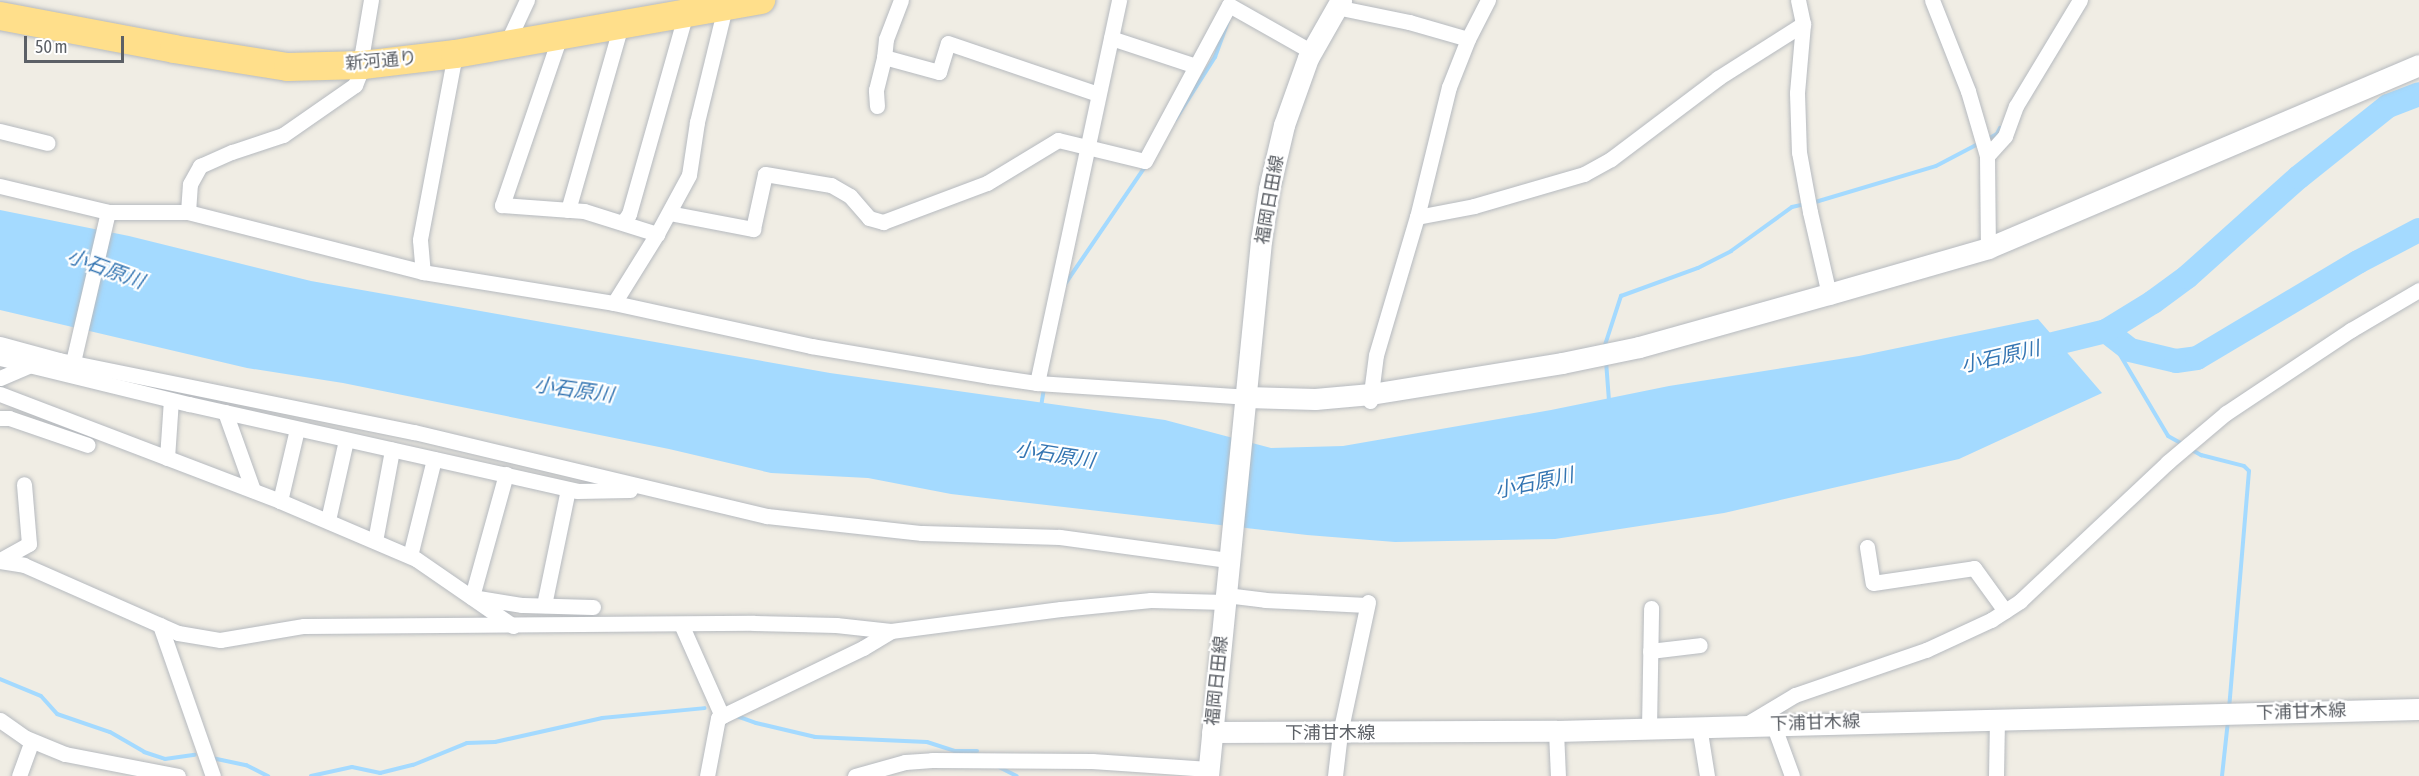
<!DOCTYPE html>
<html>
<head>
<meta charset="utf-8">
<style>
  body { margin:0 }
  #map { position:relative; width:2419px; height:776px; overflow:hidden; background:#f0ede4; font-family:"Asap Condensed","Noto Sans JP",sans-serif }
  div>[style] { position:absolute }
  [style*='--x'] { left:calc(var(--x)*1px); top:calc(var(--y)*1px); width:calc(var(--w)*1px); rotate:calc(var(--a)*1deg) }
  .water>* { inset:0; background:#a4daff }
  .stream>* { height:4px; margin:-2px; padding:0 2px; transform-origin:2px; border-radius:2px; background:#a4daff }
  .river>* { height:24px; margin:-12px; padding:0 12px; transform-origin:12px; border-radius:12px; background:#a4daff }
  .roads { filter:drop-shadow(0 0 2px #b6babf) drop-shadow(0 0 2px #b6babf) }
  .street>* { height:15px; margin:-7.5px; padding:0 7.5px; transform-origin:7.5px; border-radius:7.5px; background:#fff }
  .secondary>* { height:21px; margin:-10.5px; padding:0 10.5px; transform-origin:10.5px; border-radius:10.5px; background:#fff }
  .highway>* { height:28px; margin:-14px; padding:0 14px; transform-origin:14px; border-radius:14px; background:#ffdf8b }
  span { translate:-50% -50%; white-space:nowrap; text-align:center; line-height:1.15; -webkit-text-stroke:4.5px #fff; paint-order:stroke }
  .street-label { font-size:18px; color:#5c6066 }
  .water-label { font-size:20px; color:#3475b2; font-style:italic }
  .scale { position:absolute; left:24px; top:36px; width:100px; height:27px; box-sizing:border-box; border:3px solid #5c6066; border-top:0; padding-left:8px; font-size:18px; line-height:21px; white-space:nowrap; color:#5c6066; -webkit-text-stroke:4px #fff; paint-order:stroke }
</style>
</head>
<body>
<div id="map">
  <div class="water">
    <div style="clip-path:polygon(0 210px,129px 236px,311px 281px,830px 373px,1165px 420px,1271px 448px,1343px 446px,1551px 410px,1669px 386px,1859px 356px,2038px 319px,2102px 393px,1959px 459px,1724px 513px,1555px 539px,1395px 542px,1307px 535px,951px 494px,868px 478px,771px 473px,669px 449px,343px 383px,247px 368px,0 310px)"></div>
  </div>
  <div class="stream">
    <div style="--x:1175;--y:120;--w:75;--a:-57.6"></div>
    <div style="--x:1215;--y:57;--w:38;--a:-70"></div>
    <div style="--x:1986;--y:140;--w:13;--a:-29"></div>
    <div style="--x:1997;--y:134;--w:7;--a:-63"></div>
    <div style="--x:1812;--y:203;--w:129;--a:-16.6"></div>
    <div style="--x:1936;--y:166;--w:50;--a:-27.6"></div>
    <div style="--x:1063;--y:287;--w:149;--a:-55.7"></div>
    <div style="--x:2106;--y:331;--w:122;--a:59.4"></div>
    <div style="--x:2168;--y:436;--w:18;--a:29"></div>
    <div style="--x:1604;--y:348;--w:55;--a:-71.9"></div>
    <div style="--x:1621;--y:296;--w:82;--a:-20"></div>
    <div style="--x:1698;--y:268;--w:37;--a:-27"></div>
    <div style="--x:1731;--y:251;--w:75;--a:-35.8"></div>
    <div style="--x:1792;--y:207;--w:13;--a:-13"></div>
    <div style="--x:1606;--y:361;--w:40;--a:85.7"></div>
    <div style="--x:1041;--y:407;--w:19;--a:-81"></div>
    <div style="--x:2190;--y:449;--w:13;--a:29"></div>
    <div style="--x:2201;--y:455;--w:44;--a:14.3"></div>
    <div style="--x:2244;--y:466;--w:7;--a:45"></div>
    <div style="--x:2249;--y:471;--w:238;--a:94.8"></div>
    <div style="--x:0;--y:679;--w:44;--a:22.5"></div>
    <div style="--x:41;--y:696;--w:24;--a:48"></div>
    <div style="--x:57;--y:714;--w:56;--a:18.8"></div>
    <div style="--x:110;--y:732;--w:39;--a:30"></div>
    <div style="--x:144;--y:752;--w:22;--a:18"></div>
    <div style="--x:165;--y:759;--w:30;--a:-8"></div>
    <div style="--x:734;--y:715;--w:23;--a:20"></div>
    <div style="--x:756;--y:723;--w:61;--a:13.3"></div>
    <div style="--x:815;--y:737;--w:112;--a:2.6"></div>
    <div style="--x:927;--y:742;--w:29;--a:18"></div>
    <div style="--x:955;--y:751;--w:22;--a:0"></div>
    <div style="--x:212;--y:758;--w:35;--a:12"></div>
    <div style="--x:246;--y:765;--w:25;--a:27"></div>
    <div style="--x:997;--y:766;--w:22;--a:27"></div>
    <div style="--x:311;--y:776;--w:42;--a:-12.4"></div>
    <div style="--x:352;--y:767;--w:29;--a:12"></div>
    <div style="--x:380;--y:773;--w:34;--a:-14"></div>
    <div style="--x:413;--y:765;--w:58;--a:-22.2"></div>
    <div style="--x:467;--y:743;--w:28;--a:-2"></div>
    <div style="--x:495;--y:742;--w:110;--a:-12.6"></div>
    <div style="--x:602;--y:718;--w:103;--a:-5.5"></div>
    <div style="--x:2222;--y:776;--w:55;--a:-83.8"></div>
  </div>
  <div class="river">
    <div style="--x:2106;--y:331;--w:31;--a:38"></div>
    <div style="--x:2130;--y:350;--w:47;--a:13.4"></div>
    <div style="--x:2176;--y:361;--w:21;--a:-8"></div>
    <div style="--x:2197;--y:358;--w:187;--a:-30.8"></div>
    <div style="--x:2358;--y:262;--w:69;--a:-27.7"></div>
    <div style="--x:2028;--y:350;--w:80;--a:-13.7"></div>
    <div style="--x:2106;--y:331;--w:55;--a:-31.7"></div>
    <div style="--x:2153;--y:302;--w:42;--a:-36.3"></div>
    <div style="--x:2187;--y:277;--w:150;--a:-41.8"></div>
    <div style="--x:2299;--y:177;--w:114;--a:-38.6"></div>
    <div style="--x:2388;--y:106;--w:33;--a:-21"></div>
  </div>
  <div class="roads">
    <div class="street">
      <div style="--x:901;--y:0;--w:42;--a:111"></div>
      <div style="--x:886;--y:39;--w:18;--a:96"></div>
      <div style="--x:884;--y:57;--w:57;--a:15.3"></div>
      <div style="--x:939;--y:72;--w:30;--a:-73"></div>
      <div style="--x:948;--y:43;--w:158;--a:18.8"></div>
      <div style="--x:1798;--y:0;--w:25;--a:78"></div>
      <div style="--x:1803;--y:24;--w:69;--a:95"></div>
      <div style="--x:1797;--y:93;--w:59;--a:88.1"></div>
      <div style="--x:1799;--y:152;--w:61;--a:79.6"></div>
      <div style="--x:1810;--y:212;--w:84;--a:77"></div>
      <div style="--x:1932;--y:0;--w:98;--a:68.4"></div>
      <div style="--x:1968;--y:91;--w:68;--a:73.7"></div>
      <div style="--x:1987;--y:156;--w:92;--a:89.4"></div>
      <div style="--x:1336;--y:7;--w:75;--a:11.6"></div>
      <div style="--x:1409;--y:22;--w:61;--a:16.1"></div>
      <div style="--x:560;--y:36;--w:179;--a:108.9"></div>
      <div style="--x:502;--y:205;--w:82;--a:4.2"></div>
      <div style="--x:584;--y:211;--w:77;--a:17.5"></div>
      <div style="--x:657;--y:234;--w:67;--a:-61.5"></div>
      <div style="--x:689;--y:175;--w:54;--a:-81.4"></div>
      <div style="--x:697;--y:122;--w:122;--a:-76.3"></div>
      <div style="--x:1111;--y:38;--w:89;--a:18.2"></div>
      <div style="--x:506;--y:45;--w:50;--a:-65"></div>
      <div style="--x:455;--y:54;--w:189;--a:100.7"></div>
      <div style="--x:420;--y:240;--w:32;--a:85"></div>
      <div style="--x:423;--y:272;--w:193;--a:9.2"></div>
      <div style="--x:614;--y:303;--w:202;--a:12.3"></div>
      <div style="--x:811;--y:346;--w:181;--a:9.6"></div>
      <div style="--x:989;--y:376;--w:49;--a:8.3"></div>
      <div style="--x:1037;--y:383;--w:209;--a:3.8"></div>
      <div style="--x:877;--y:106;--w:16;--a:-94"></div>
      <div style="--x:876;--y:90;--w:34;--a:-76"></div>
      <div style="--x:0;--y:131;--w:49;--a:14"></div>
      <div style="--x:1987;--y:156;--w:27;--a:-48"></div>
      <div style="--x:2005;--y:136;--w:32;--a:-70"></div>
      <div style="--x:2016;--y:106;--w:124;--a:-58.9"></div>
      <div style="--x:0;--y:186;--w:111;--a:13.5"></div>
      <div style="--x:108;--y:212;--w:80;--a:0"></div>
      <div style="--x:188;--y:212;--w:28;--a:-86"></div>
      <div style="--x:190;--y:184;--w:21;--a:-61"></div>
      <div style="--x:200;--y:166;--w:35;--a:-24"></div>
      <div style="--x:232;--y:152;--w:54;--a:-18.4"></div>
      <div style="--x:283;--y:135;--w:88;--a:-34.8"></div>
      <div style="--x:355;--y:85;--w:22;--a:-68"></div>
      <div style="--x:363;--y:65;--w:12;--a:-95"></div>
      <div style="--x:362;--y:53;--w:54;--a:-80.4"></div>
      <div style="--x:568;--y:210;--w:192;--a:-74"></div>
      <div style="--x:188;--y:212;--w:243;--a:14.3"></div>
      <div style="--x:669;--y:213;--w:86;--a:10.8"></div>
      <div style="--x:753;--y:229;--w:56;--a:-77.7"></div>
      <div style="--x:765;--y:174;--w:67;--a:9.5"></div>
      <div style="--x:831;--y:185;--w:22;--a:30"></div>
      <div style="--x:850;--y:196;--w:29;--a:49"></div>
      <div style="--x:869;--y:218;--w:15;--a:16"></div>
      <div style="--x:883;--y:222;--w:111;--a:-20.6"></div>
      <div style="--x:987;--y:183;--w:83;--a:-31.2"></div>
      <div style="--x:1058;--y:140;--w:89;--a:13.6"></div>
      <div style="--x:1145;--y:161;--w:177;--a:-61.7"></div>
      <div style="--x:1229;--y:5;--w:95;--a:29.5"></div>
      <div style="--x:1417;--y:217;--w:58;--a:-10.9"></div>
      <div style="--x:1474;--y:206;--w:115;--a:-16.2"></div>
      <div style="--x:1584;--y:174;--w:31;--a:-29"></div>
      <div style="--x:1611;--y:159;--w:134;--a:-37.1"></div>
      <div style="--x:1718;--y:78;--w:101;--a:-32.4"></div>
      <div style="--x:623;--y:222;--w:10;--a:-53"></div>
      <div style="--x:629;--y:214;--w:209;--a:-74.2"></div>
      <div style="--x:614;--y:303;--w:81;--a:-58.1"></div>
      <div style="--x:0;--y:344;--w:61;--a:15.2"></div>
      <div style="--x:59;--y:360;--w:362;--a:11.5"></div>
      <div style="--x:414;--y:432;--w:363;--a:13.4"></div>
      <div style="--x:767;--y:516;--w:156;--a:6.3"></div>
      <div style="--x:922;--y:533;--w:138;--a:1.7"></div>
      <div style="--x:1060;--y:537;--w:171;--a:7.8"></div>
      <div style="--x:0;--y:358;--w:195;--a:13.7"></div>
      <div style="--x:189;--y:404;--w:398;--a:12.6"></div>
      <div style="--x:577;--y:491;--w:53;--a:-1.1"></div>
      <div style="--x:73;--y:362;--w:154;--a:-76.9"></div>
      <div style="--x:0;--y:378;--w:33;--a:-23"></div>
      <div style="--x:1037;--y:383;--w:392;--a:-77.9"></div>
      <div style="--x:0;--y:394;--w:300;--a:20.9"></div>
      <div style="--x:280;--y:501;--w:148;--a:23.1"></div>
      <div style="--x:416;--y:559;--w:118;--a:34.6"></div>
      <div style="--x:1370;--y:401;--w:46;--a:-82.6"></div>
      <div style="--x:1376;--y:355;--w:144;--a:-73.5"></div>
      <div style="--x:1417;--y:217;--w:134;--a:-76.2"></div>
      <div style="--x:1449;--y:87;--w:52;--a:-68.4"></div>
      <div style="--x:1468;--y:39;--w:44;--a:-62.9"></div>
      <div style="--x:225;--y:412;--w:83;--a:70.3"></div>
      <div style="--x:0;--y:418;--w:9;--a:0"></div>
      <div style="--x:9;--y:418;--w:83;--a:18.9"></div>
      <div style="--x:167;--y:458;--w:58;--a:-86.1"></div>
      <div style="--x:506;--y:474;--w:128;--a:105.5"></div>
      <div style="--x:472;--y:597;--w:51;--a:9.1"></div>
      <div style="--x:522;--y:605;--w:71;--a:1.6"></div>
      <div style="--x:280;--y:501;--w:74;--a:-76.7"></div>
      <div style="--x:328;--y:520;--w:82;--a:-77.3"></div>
      <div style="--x:375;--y:541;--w:93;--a:-79.4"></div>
      <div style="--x:1867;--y:547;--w:36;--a:81"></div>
      <div style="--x:1873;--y:583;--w:102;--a:-8.4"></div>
      <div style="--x:1974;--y:568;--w:53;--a:54.2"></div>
      <div style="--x:410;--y:556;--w:100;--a:-76.1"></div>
      <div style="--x:0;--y:560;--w:33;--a:-29"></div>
      <div style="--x:29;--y:544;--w:60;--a:-94.8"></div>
      <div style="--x:0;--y:561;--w:24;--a:9"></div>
      <div style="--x:24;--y:565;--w:168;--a:23.8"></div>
      <div style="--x:178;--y:633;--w:43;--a:9.5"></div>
      <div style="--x:220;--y:640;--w:85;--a:-9.5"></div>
      <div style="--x:304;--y:626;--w:450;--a:-0.4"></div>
      <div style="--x:754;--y:623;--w:82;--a:1.4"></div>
      <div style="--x:836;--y:625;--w:55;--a:6.2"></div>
      <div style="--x:891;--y:631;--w:171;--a:-7.4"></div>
      <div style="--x:1061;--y:609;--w:90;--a:-5.7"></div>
      <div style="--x:1151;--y:600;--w:74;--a:1.5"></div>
      <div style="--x:1226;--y:595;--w:39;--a:7"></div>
      <div style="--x:1265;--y:600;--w:102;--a:2.8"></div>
      <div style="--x:544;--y:605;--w:118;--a:-78.3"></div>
      <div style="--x:681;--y:624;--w:101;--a:66"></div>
      <div style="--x:160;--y:625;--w:160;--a:70.7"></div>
      <div style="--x:1650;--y:651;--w:50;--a:-6.8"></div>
      <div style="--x:0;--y:720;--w:32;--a:35"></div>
      <div style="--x:26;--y:738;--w:42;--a:22.3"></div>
      <div style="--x:65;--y:754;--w:115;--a:11"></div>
      <div style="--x:1773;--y:724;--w:55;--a:69.9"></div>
      <div style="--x:1745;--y:725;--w:58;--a:-31"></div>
      <div style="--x:1795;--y:695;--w:139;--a:-19"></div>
      <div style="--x:1926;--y:650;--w:72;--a:-24.8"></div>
      <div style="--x:1991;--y:620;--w:35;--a:-33"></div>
      <div style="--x:2020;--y:601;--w:203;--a:-43.2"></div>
      <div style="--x:2168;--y:462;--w:76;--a:-40.2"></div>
      <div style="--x:2226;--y:413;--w:150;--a:-33.6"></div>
      <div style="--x:2351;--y:330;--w:79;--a:-30.5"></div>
      <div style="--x:1699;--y:726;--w:51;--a:80.9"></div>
      <div style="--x:1649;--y:728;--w:120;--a:-89"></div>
      <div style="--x:1556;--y:731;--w:45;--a:87.5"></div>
      <div style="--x:19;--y:776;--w:37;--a:-70"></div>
      <div style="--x:707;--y:776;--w:59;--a:-79.3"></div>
      <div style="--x:718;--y:718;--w:161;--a:-25.8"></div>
      <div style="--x:863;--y:648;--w:33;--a:-31"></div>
      <div style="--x:855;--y:776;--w:52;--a:-15.6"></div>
      <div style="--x:905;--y:762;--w:27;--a:-4"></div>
      <div style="--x:932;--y:760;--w:160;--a:0.4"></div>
      <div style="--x:1092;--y:761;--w:117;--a:3.9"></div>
      <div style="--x:1335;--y:776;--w:43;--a:-83.4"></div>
      <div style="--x:1340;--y:733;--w:134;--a:-77.9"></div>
      <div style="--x:1996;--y:776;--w:58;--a:-89"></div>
    </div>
    <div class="secondary">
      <div style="--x:1246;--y:397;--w:69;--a:1.7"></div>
      <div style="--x:1315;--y:399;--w:56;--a:-5.1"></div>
      <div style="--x:1371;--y:394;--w:193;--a:-9.2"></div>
      <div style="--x:1562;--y:363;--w:79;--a:-11.7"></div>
      <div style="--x:1639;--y:347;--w:197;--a:-15.6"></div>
      <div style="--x:1829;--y:294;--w:166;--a:-16.1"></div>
      <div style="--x:1988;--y:248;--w:468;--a:-23"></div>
      <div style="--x:1212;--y:732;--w:344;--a:-0.2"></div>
      <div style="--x:1556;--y:731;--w:863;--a:-1.46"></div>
      <div style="--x:1208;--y:776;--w:538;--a:-84.34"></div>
      <div style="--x:1261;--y:241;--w:53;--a:-81.3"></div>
      <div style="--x:1269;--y:189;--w:66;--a:-76.8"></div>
      <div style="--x:1284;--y:125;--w:71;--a:-70.3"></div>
      <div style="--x:1308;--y:58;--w:67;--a:-60.4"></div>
    </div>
    <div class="highway">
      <div style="--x:0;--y:16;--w:177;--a:10.7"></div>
      <div style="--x:174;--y:49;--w:115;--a:9"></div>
      <div style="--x:288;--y:67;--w:75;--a:-1.5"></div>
      <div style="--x:363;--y:65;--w:93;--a:-6.8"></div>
      <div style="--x:455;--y:54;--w:311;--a:-10"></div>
    </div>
  </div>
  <div class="street-label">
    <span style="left:381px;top:61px;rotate:-5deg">新河通り</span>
    <span style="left:1270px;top:200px;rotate:-80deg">福岡日田線</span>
    <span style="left:1217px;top:681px;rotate:-84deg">福岡日田線</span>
    <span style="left:2301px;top:712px;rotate:-2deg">下浦甘木線</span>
    <span style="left:1815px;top:723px;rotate:-2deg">下浦甘木線</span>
    <span style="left:1330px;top:733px">下浦甘木線</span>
  </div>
  <div class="water-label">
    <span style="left:106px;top:268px;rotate:20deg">小石原川</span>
    <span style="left:2000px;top:356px;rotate:-13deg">小石原川</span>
    <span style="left:574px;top:389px;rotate:8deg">小石原川</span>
    <span style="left:1055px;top:454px;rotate:9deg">小石原川</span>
    <span style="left:1534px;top:482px;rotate:-12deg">小石原川</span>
  </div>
  <div class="scale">50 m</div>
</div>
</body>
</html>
